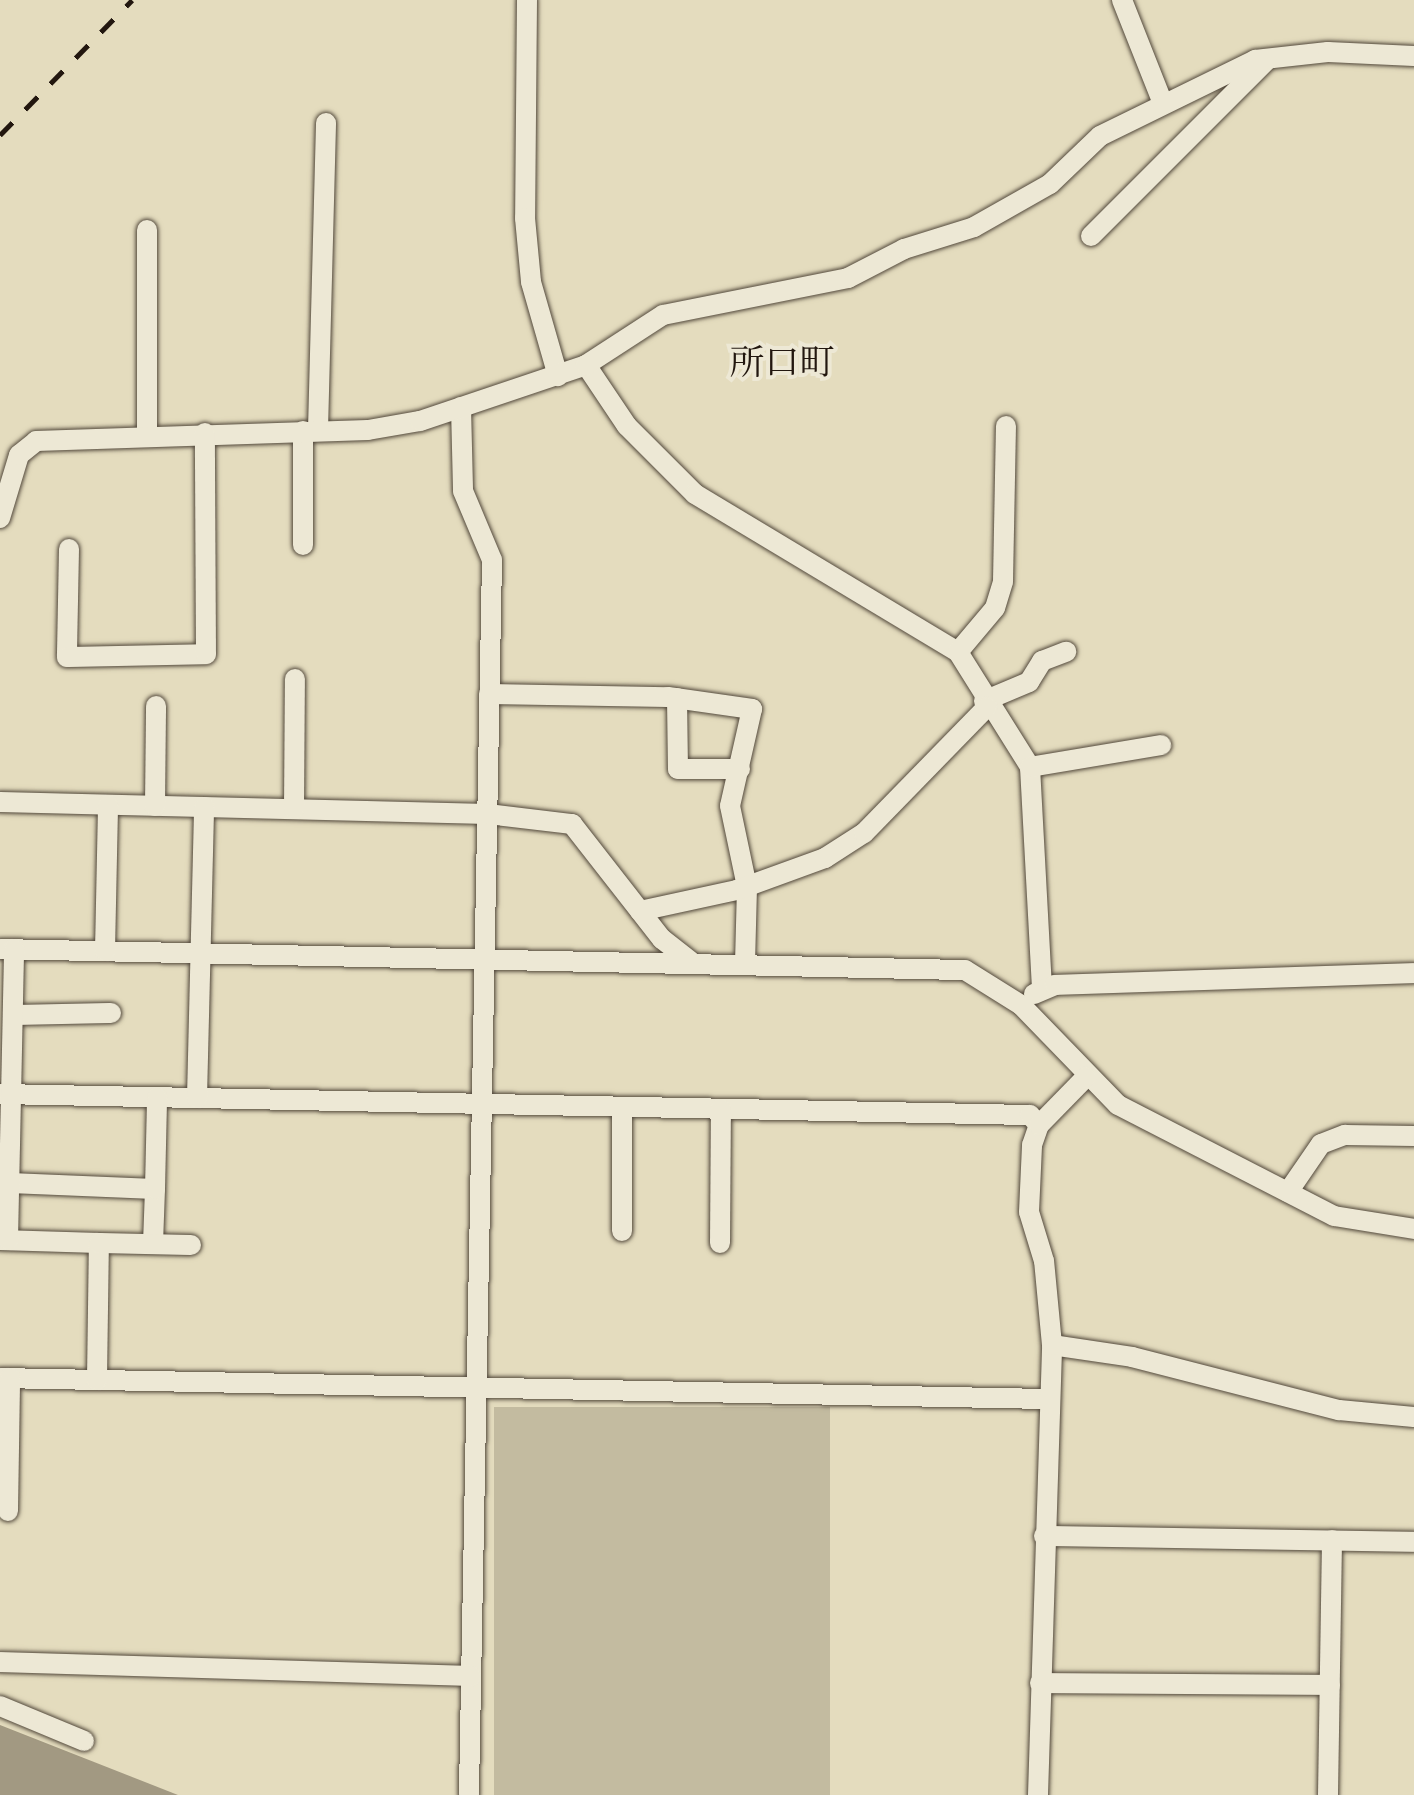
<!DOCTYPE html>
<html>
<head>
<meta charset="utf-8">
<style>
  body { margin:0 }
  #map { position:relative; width:1414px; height:1795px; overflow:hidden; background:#e4dcbe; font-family:"IM FELL French Canon","Noto Serif JP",serif }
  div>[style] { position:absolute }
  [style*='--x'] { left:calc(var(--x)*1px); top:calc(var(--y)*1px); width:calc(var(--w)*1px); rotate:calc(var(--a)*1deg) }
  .green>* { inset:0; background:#c3bba0; transform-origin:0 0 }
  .water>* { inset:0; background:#a29982 }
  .roads { filter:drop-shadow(0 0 2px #52483b) drop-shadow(0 0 2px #52483b) }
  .street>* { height:20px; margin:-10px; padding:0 10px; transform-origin:10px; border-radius:10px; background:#ede8d5 }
  .rail>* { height:5px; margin-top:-2.5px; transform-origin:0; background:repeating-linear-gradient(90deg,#22170f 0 18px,transparent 0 36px) }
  span { translate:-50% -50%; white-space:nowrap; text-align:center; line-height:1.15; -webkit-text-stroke:8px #ede8d5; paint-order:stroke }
  .quarter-label { font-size:35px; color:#22170f }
</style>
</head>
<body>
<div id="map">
  <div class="green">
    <div style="left:494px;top:1407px;width:336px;height:388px"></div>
  </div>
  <div class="water">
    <div style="clip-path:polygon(0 1725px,178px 1795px,0 1795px)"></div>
  </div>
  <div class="roads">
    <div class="street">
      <div style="--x:527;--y:0;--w:218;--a:90.5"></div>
      <div style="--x:525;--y:218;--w:64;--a:84.6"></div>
      <div style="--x:531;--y:282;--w:98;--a:74"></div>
      <div style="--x:1122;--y:0;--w:109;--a:68.4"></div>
      <div style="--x:147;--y:230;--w:205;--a:90"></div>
      <div style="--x:1091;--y:236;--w:250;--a:-45"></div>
      <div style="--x:586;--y:365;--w:73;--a:56.1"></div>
      <div style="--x:627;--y:426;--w:96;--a:45"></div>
      <div style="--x:695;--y:494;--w:307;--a:31"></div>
      <div style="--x:958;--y:652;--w:136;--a:57.9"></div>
      <div style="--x:1030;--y:767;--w:219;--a:86.9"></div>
      <div style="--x:461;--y:407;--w:84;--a:88.6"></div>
      <div style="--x:463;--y:491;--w:75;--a:67.2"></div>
      <div style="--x:492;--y:560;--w:1235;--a:91.07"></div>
      <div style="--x:318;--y:430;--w:307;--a:-88.5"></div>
      <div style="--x:303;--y:431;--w:114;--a:90"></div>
      <div style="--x:0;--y:518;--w:66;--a:-73.2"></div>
      <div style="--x:19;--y:455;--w:22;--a:-39"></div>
      <div style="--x:36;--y:441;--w:332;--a:-1.9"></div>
      <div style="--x:368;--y:430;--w:53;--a:-9.8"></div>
      <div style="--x:420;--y:421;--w:175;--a:-18.6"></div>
      <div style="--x:586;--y:365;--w:92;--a:-33"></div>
      <div style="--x:663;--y:315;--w:189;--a:-11.3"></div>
      <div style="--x:848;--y:278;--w:63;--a:-27.4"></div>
      <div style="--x:904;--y:249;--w:73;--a:-17.4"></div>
      <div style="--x:974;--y:227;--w:87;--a:-29.5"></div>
      <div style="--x:1050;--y:184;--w:69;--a:-43.8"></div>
      <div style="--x:1100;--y:136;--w:173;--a:-26.1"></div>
      <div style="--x:1255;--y:60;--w:73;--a:-6.3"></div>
      <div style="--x:1328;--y:52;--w:86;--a:2.7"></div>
      <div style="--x:69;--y:549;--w:108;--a:91.1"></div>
      <div style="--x:67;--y:657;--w:139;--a:-1.2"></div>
      <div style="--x:206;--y:654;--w:221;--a:-90.3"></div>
      <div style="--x:958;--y:652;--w:57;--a:-49.9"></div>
      <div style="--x:995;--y:608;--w:28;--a:-73"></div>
      <div style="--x:1003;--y:581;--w:155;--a:-88.9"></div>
      <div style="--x:489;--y:694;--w:179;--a:1"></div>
      <div style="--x:668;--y:697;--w:85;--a:8.1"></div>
      <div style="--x:752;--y:709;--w:99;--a:102.8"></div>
      <div style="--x:730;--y:806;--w:83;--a:78.1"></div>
      <div style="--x:747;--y:887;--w:78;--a:91.5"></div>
      <div style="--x:677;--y:698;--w:71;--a:89.2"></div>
      <div style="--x:678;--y:769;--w:62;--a:0"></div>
      <div style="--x:984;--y:701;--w:49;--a:-22.9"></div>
      <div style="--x:1029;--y:682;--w:25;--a:-58"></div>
      <div style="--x:1042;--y:661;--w:26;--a:-21"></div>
      <div style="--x:1030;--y:767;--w:133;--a:-9.5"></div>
      <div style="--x:0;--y:802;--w:488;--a:1.4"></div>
      <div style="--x:488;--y:814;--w:85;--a:6.8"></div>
      <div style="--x:572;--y:824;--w:146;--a:52"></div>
      <div style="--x:662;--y:939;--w:36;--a:38"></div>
      <div style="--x:155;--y:806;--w:100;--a:-89.4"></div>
      <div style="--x:294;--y:809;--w:130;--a:-89.6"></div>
      <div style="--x:640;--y:911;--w:99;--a:-12.2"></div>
      <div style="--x:737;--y:890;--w:94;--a:-20"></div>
      <div style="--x:825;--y:858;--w:46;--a:-32.7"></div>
      <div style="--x:864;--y:833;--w:176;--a:-45.7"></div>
      <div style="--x:0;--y:949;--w:965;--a:1.25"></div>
      <div style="--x:965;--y:970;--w:66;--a:32"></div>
      <div style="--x:1021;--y:1005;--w:139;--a:45.9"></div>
      <div style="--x:1118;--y:1105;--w:243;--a:27.2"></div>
      <div style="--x:1334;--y:1216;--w:81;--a:9.2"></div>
      <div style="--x:105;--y:951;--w:146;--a:-88.8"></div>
      <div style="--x:1034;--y:994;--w:23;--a:-23"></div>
      <div style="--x:1055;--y:985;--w:359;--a:-1.9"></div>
      <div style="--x:13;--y:1015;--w:98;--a:-1.2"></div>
      <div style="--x:0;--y:1094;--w:1030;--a:1.17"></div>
      <div style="--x:1030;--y:1115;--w:13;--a:48"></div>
      <div style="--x:197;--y:1098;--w:291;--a:-88.6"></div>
      <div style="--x:622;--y:1108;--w:123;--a:90"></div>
      <div style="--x:10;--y:1183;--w:145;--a:2.4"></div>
      <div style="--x:155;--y:1189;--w:55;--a:92.1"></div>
      <div style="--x:155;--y:1189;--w:91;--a:-88.7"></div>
      <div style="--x:1288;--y:1192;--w:58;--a:-55.5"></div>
      <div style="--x:1321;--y:1144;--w:26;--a:-21"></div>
      <div style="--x:1345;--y:1135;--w:69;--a:0.8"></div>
      <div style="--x:0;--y:1240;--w:99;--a:1.7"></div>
      <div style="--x:8;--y:1240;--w:291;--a:-88.8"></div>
      <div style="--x:720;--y:1243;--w:134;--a:-89.6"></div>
      <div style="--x:1052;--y:1345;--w:81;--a:8.5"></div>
      <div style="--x:1132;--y:1357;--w:214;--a:14.4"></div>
      <div style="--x:1339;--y:1410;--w:75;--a:5.3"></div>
      <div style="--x:0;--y:1378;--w:1048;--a:1.15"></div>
      <div style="--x:97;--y:1380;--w:137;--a:-89.2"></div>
      <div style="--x:99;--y:1243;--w:92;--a:1.2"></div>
      <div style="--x:8;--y:1511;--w:133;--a:-89.1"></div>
      <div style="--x:1044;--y:1536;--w:370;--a:0.9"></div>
      <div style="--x:0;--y:1662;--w:471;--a:1.7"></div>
      <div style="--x:1040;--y:1683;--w:290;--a:0.4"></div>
      <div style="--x:0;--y:1706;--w:91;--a:22.6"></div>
      <div style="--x:1038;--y:1795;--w:450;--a:-88.2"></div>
      <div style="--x:1052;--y:1345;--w:84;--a:-95.4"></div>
      <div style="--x:1044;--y:1261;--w:51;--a:-107"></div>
      <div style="--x:1029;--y:1212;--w:67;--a:-87.4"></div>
      <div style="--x:1032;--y:1145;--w:21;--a:-71"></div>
      <div style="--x:1039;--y:1125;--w:67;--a:-45.6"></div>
      <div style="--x:1328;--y:1795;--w:255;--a:-89.1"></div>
    </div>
  </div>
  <div class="rail">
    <div style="--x:0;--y:135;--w:189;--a:-45.6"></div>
  </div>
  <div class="quarter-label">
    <span style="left:782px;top:363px">所口町</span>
  </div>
</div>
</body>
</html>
